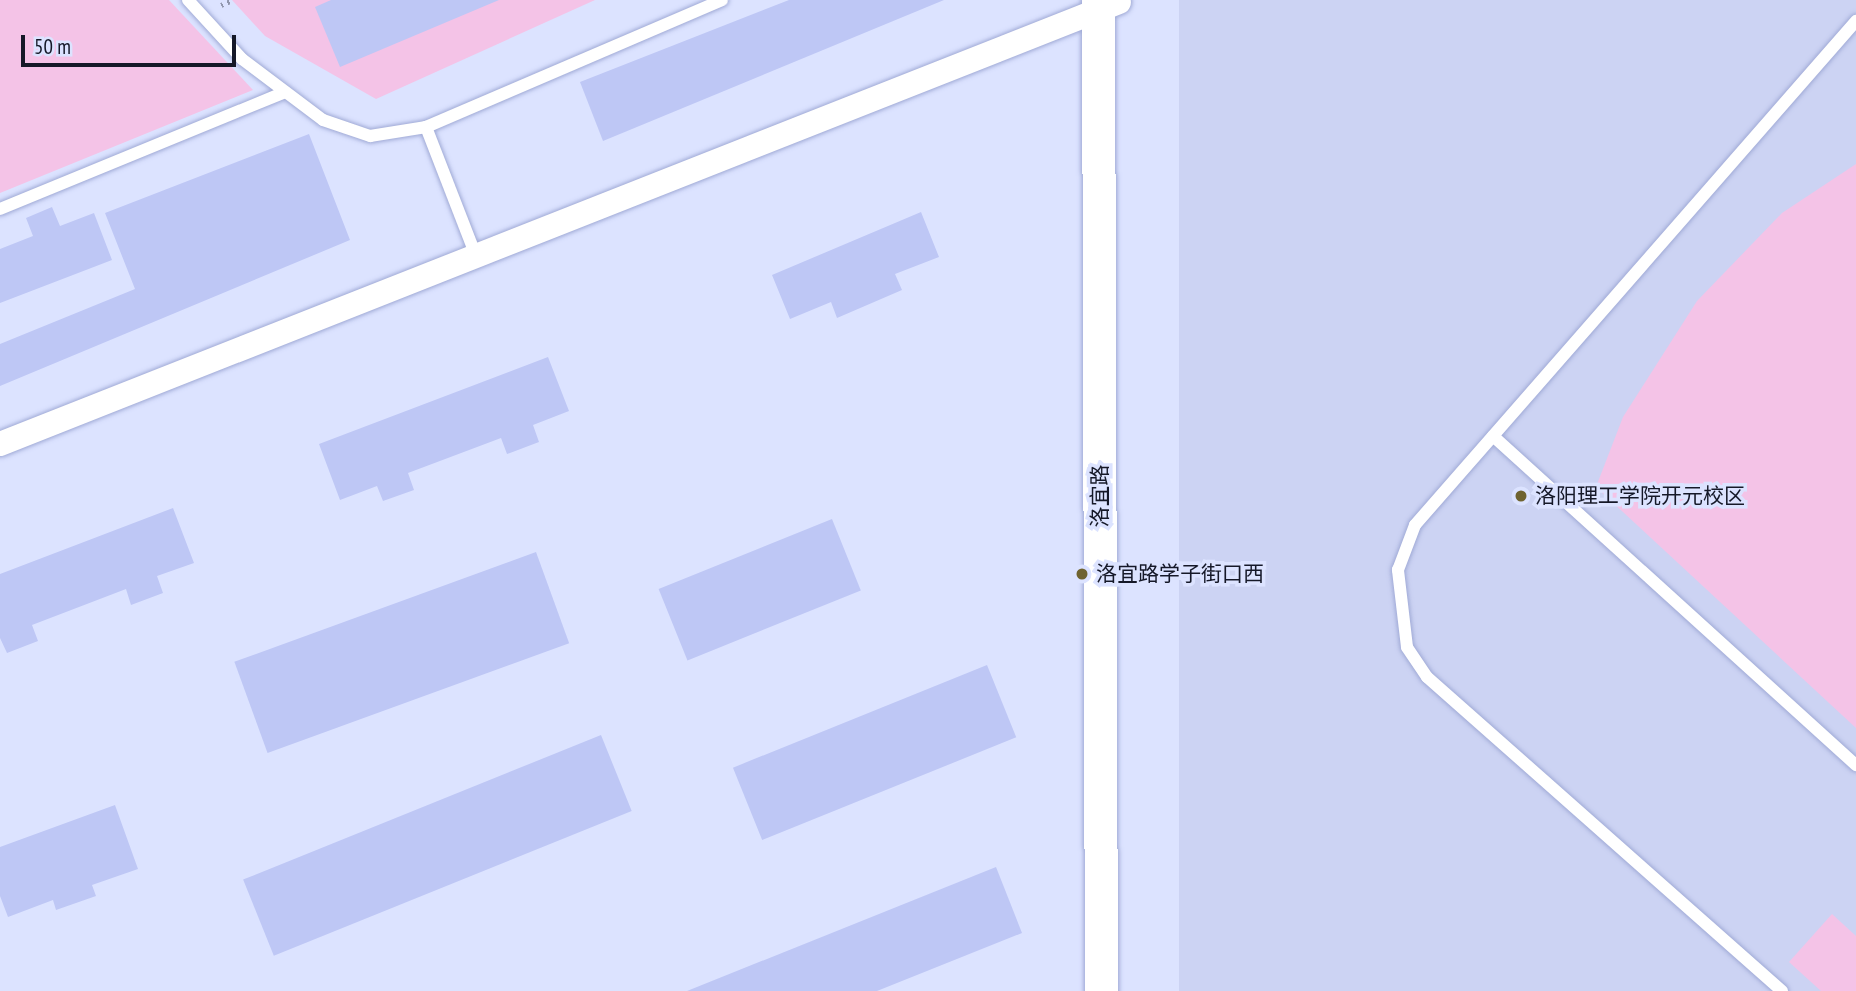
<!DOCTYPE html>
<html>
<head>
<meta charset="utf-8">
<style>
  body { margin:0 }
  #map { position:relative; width:1856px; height:991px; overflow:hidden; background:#dce3ff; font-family:"PT Sans Narrow","Noto Sans SC",sans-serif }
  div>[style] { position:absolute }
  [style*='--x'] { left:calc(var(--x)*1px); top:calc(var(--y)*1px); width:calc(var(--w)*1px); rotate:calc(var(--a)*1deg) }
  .built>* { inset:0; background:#ccd3f3; transform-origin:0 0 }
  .green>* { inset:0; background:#f4c3e7 }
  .building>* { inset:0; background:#bec7f5; transform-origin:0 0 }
  .path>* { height:4.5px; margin-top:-2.25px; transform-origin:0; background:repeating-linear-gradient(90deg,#9096ad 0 2px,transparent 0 7px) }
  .roads { filter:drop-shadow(0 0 2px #a0aad6) drop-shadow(0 0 2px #a0aad6) }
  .lane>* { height:12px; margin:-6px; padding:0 6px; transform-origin:6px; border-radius:6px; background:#fff }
  .street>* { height:24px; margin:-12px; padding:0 12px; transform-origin:12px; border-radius:12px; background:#fff }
  .secondary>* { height:33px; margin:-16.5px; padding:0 16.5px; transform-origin:16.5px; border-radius:16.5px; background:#fff }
  .dots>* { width:19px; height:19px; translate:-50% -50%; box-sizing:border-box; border:4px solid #dce3ff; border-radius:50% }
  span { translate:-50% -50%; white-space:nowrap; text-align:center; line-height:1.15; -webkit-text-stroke:7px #dce3ff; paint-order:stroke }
  .street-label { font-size:21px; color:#151828 }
  .poi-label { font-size:21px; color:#151828 }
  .left { translate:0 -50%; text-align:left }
  .scale { position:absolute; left:21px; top:35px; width:215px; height:32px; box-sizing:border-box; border:4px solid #151828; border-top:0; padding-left:9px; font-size:21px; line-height:24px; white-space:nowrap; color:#151828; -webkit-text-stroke:5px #dce3ff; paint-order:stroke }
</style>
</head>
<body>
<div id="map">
  <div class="built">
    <div style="left:1179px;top:0;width:677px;height:991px"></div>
  </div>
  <div class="green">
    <div style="clip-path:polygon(0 0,169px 0,253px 90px,0 193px)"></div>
    <div style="clip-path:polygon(232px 0,595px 0,376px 99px,265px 36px)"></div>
    <div style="clip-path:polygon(1856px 164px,1856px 728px,1596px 487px,1623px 417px,1697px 301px,1782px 213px)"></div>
    <div style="clip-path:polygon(1832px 914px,1856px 936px,1856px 991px,1821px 991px,1789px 962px)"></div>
  </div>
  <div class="building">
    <div style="clip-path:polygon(331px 0,499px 0,340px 67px,315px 7px)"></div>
    <div style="clip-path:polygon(789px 0,944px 0,603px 141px,580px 82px)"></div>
    <div style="clip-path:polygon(309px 134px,350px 240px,0 386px,0 344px,135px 289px,105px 213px)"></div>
    <div style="clip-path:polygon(52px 207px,60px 226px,94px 213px,112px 260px,0 303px,0 249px,33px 236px,26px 218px)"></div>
    <div style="clip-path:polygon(921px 212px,939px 257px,895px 274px,902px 290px,837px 318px,831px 302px,790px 319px,772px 275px)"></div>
    <div style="clip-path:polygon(548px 357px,569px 411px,533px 425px,539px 442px,507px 454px,501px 438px,408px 473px,414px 490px,383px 501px,377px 486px,340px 500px,319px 444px)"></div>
    <div style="clip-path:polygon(173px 508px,194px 563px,157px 576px,163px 593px,131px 605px,126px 589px,32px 625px,38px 641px,7px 653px,0 638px,0 574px)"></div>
    <div style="left:832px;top:519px;width:77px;height:187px;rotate:68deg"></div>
    <div style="left:536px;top:552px;width:97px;height:321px;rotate:70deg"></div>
    <div style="left:987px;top:665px;width:78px;height:274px;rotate:68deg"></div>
    <div style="left:601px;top:735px;width:82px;height:386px;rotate:68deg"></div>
    <div style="clip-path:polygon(115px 805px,138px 869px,92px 885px,96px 896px,56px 910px,53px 900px,8px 917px,0 896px,0 847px)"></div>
    <div style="clip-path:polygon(996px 867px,1022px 933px,877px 991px,687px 991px)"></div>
  </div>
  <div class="path">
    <div style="--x:221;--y:5;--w:13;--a:-23"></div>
  </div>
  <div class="roads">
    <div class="lane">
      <div style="--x:188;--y:0;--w:80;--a:47.5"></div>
      <div style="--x:242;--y:59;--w:101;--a:37"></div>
      <div style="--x:323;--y:120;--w:50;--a:18.8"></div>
      <div style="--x:370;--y:136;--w:57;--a:-9.1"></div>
      <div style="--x:426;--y:127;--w:138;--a:68.8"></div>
      <div style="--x:426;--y:127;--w:322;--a:-23.2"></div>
      <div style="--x:0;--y:209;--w:308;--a:-22.3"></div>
      <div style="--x:1493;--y:436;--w:490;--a:42.2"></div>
      <div style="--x:1782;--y:991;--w:474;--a:-138.5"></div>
      <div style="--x:1427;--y:677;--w:36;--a:-124"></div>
      <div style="--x:1407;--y:647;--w:78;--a:-96.7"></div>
      <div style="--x:1398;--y:570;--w:48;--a:-69.3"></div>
      <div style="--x:1415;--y:525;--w:670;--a:-48.81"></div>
    </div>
    <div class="street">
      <div style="--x:0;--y:444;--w:1203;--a:-21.55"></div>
    </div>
    <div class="secondary">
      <div style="--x:1098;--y:0;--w:991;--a:89.83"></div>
    </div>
  </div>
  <div class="dots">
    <div style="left:1521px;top:496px;background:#6f6330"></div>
    <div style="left:1082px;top:574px;background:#6f6330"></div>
  </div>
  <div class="street-label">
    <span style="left:1100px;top:496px;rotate:-90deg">洛宜路</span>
  </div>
  <div class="poi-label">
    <span class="left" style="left:1535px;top:496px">洛阳理工学院开元校区</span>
    <span class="left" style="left:1096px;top:574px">洛宜路学子街口西</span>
  </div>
  <div class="scale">50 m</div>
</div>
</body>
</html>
